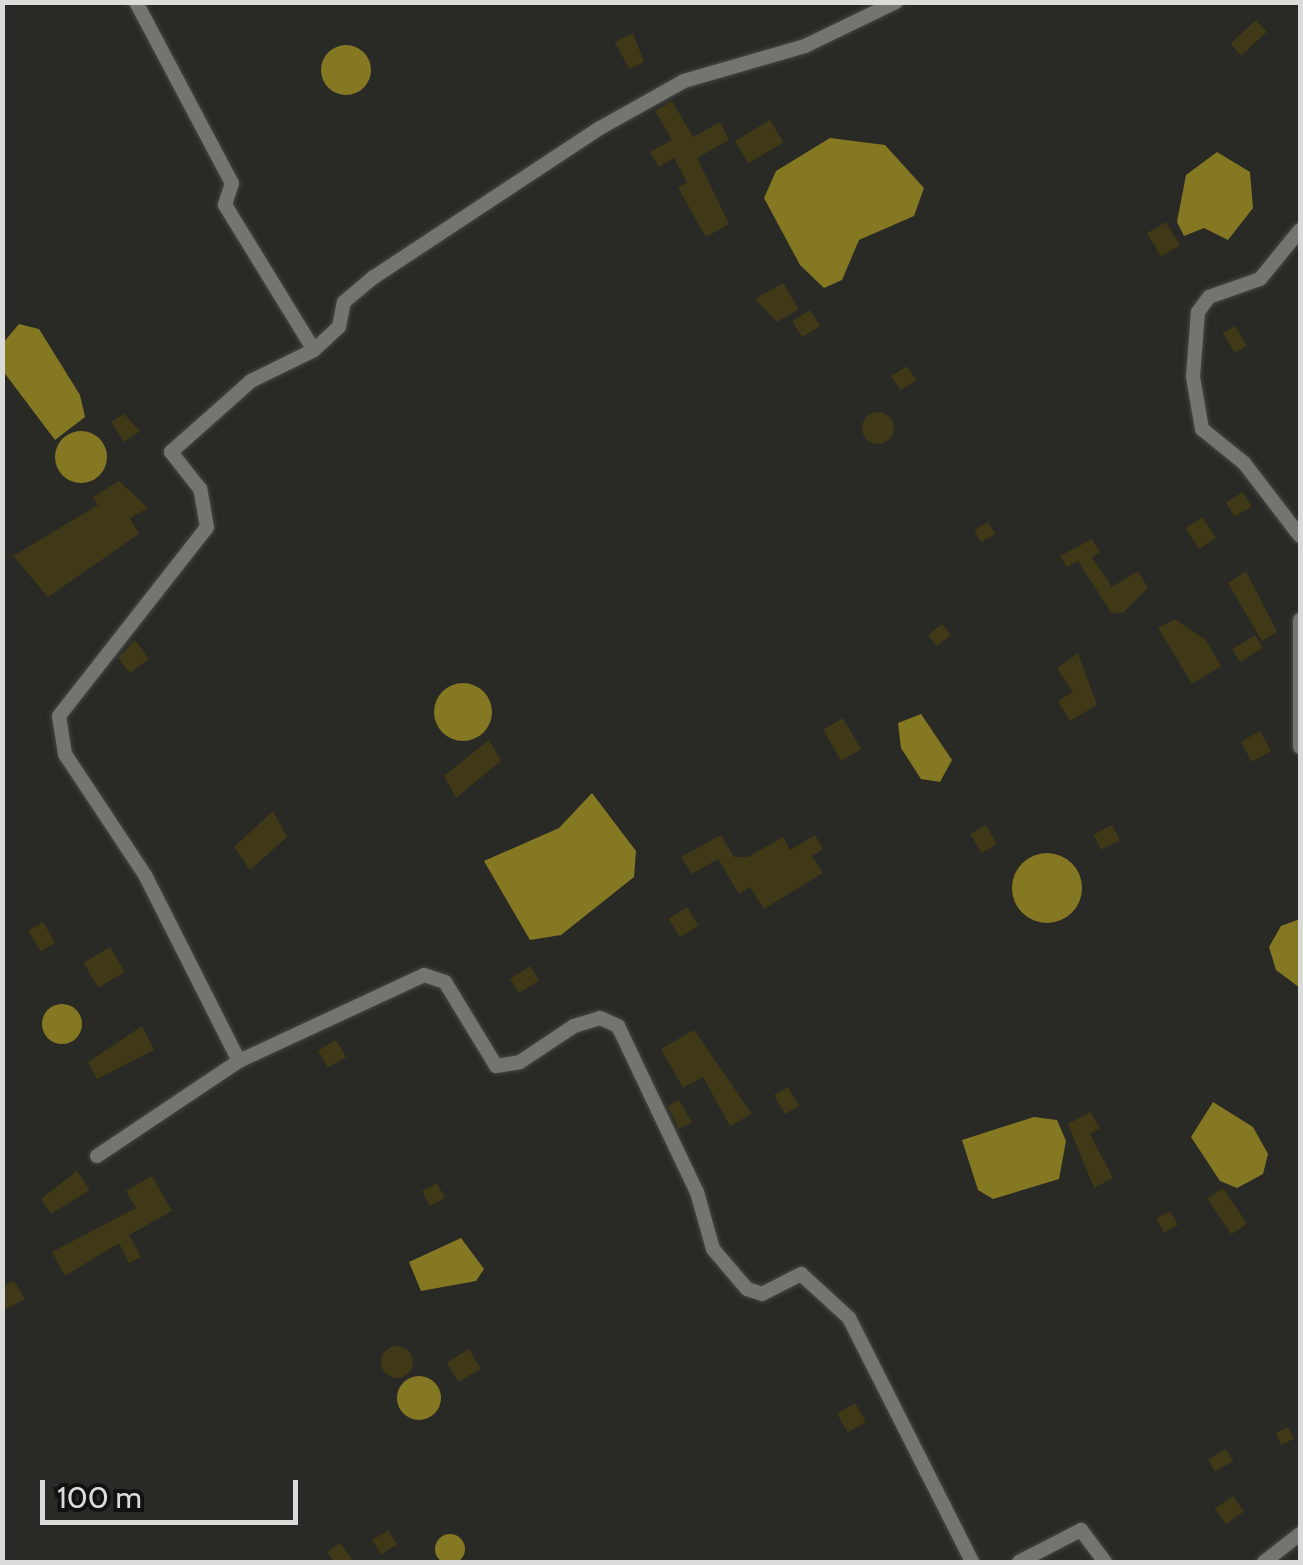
<!DOCTYPE html>
<html>
<head>
<meta charset="utf-8">
<style>
  body { margin:0 }
  #map { position:relative; width:1303px; height:1565px; overflow:hidden; background:#292925; font-family:Cabin,sans-serif }
  div>[style] { position:absolute }
  [style*='--x'] { left:calc(var(--x)*1px); top:calc(var(--y)*1px); width:calc(var(--w)*1px); rotate:calc(var(--a)*1deg) }
  .water>* { inset:0; background:#857823 }
  .round { border-radius:50% }
  .building>* { inset:0; background:#3f3917; transform-origin:0 0 }
  .roads { filter:drop-shadow(0 0 2px #464643) drop-shadow(0 0 2px #464643) }
  .minor>* { height:14px; margin:-7px; padding:0 7px; transform-origin:7px; border-radius:7px; background:#747470 }
  span { translate:-50% -50%; white-space:nowrap; text-align:center; line-height:1.15; -webkit-text-stroke:10px #111110; paint-order:stroke }
  .frame { position:absolute; inset:0; border:5px solid #dbdbd9; pointer-events:none }
  .scale { position:absolute; left:40px; top:1480px; width:258px; height:45px; box-sizing:border-box; border:5px solid #dbdbd9; border-top:0; padding-left:12px; font-size:30px; line-height:35px; white-space:nowrap; color:#dbdbd9; -webkit-text-stroke:8px #111110; paint-order:stroke }
</style>
</head>
<body>
<div id="map">
  <div class="water">
    <div class="round" style="left:321px;top:45px;width:50px;height:50px"></div>
    <div style="clip-path:polygon(830px 138px,885px 145px,924px 188px,914px 216px,859px 240px,842px 280px,824px 288px,800px 265px,764px 198px,776px 171px)"></div>
    <div style="clip-path:polygon(1217px 152px,1250px 172px,1253px 208px,1228px 240px,1204px 228px,1184px 236px,1177px 222px,1186px 175px)"></div>
    <div style="clip-path:polygon(19px 324px,39px 329px,80px 395px,85px 417px,55px 440px,3px 371px,3px 343px)"></div>
    <div class="round" style="left:55px;top:431px;width:52px;height:52px"></div>
    <div class="round" style="left:434px;top:683px;width:58px;height:58px"></div>
    <div style="clip-path:polygon(921px 714px,952px 760px,940px 782px,921px 779px,901px 748px,898px 723px)"></div>
    <div style="clip-path:polygon(592px 793px,636px 851px,634px 877px,561px 935px,530px 940px,484px 861px,559px 828px)"></div>
    <div class="round" style="left:1012px;top:853px;width:70px;height:70px"></div>
    <div style="clip-path:polygon(1300px 919px,1300px 988px,1276px 970px,1269px 947px,1281px 926px)"></div>
    <div class="round" style="left:42px;top:1004px;width:40px;height:40px"></div>
    <div style="clip-path:polygon(1213px 1102px,1253px 1127px,1268px 1154px,1263px 1174px,1237px 1188px,1220px 1181px,1191px 1137px)"></div>
    <div style="clip-path:polygon(1034px 1117px,1057px 1120px,1066px 1141px,1059px 1179px,993px 1199px,978px 1190px,962px 1140px)"></div>
    <div style="clip-path:polygon(461px 1238px,484px 1269px,476px 1281px,421px 1291px,409px 1262px)"></div>
    <div class="round" style="left:397px;top:1376px;width:44px;height:44px"></div>
    <div class="round" style="left:435px;top:1534px;width:30px;height:30px"></div>
  </div>
  <div class="building">
    <div style="left:1256px;top:20px;width:16px;height:35px;rotate:47deg"></div>
    <div style="clip-path:polygon(633px 33px,644px 62px,629px 69px,615px 42px)"></div>
    <div style="clip-path:polygon(672px 101px,693px 137px,720px 122px,729px 140px,697px 158px,729px 224px,706px 237px,678px 188px,687px 182px,674px 158px,659px 167px,650px 152px,672px 140px,655px 111px)"></div>
    <div style="left:770px;top:120px;width:26px;height:41px;rotate:59deg"></div>
    <div style="left:1166px;top:222px;width:27px;height:22px;rotate:59deg"></div>
    <div style="clip-path:polygon(783px 283px,799px 309px,777px 322px,755px 299px)"></div>
    <div style="left:810px;top:310px;width:19px;height:21px;rotate:58deg"></div>
    <div style="left:1235px;top:326px;width:23px;height:14px;rotate:59deg"></div>
    <div style="left:907px;top:366px;width:17px;height:19px;rotate:57deg"></div>
    <div class="round" style="left:862px;top:412px;width:32px;height:32px"></div>
    <div style="clip-path:polygon(124px 414px,140px 431px,124px 442px,111px 422px)"></div>
    <div style="clip-path:polygon(119px 481px,148px 508px,130px 518px,139px 534px,48px 597px,13px 556px,98px 505px,93px 497px)"></div>
    <div style="left:1243px;top:492px;width:17px;height:20px;rotate:59deg"></div>
    <div style="left:1202px;top:517px;width:25px;height:20px;rotate:56deg"></div>
    <div style="left:988px;top:522px;width:14px;height:16px;rotate:60deg"></div>
    <div style="clip-path:polygon(1092px 539px,1100px 552px,1092px 557px,1112px 587px,1138px 571px,1148px 588px,1124px 612px,1112px 614px,1078px 561px,1067px 567px,1060px 556px)"></div>
    <div style="clip-path:polygon(1246px 571px,1277px 632px,1262px 641px,1228px 583px)"></div>
    <div style="clip-path:polygon(1175px 619px,1206px 640px,1221px 666px,1192px 684px,1158px 628px)"></div>
    <div style="left:942px;top:624px;width:14px;height:18px;rotate:51deg"></div>
    <div style="left:1255px;top:635px;width:15px;height:27px;rotate:58deg"></div>
    <div style="clip-path:polygon(135px 640px,149px 659px,130px 673px,118px 658px)"></div>
    <div style="clip-path:polygon(1078px 653px,1097px 705px,1070px 721px,1058px 701px,1073px 692px,1057px 668px)"></div>
    <div style="left:843px;top:718px;width:36px;height:23px;rotate:60deg"></div>
    <div style="left:1260px;top:731px;width:23px;height:22px;rotate:61deg"></div>
    <div style="clip-path:polygon(489px 740px,501px 761px,456px 798px,444px 776px)"></div>
    <div style="clip-path:polygon(273px 811px,287px 837px,250px 870px,234px 847px)"></div>
    <div style="left:986px;top:825px;width:22px;height:18px;rotate:60deg"></div>
    <div style="left:1112px;top:825px;width:17px;height:21px;rotate:62deg"></div>
    <div style="clip-path:polygon(721px 835px,734px 857px,748px 857px,783px 837px,790px 850px,815px 835px,823px 849px,812px 856px,823px 873px,764px 909px,750px 887px,739px 894px,718px 859px,692px 874px,681px 857px)"></div>
    <div style="left:687px;top:907px;width:22px;height:22px;rotate:58deg"></div>
    <div style="left:43px;top:922px;width:24px;height:17px;rotate:60deg"></div>
    <div style="left:110px;top:947px;width:29px;height:31px;rotate:59deg"></div>
    <div style="left:530px;top:966px;width:17px;height:24px;rotate:57deg"></div>
    <div style="clip-path:polygon(142px 1026px,154px 1050px,97px 1079px,88px 1062px)"></div>
    <div style="clip-path:polygon(694px 1030px,752px 1114px,730px 1126px,703px 1077px,683px 1088px,661px 1049px)"></div>
    <div style="left:336px;top:1040px;width:20px;height:21px;rotate:60deg"></div>
    <div style="left:788px;top:1087px;width:22px;height:16px;rotate:60deg"></div>
    <div style="clip-path:polygon(679px 1100px,692px 1122px,679px 1129px,668px 1106px)"></div>
    <div style="clip-path:polygon(1090px 1112px,1100px 1128px,1090px 1134px,1113px 1178px,1094px 1188px,1068px 1124px)"></div>
    <div style="clip-path:polygon(77px 1171px,90px 1190px,51px 1214px,41px 1199px)"></div>
    <div style="clip-path:polygon(152px 1176px,172px 1211px,129px 1235px,141px 1257px,129px 1263px,119px 1243px,65px 1276px,52px 1252px,136px 1208px,126px 1191px)"></div>
    <div style="left:437px;top:1183px;width:17px;height:17px;rotate:62deg"></div>
    <div style="left:1223px;top:1188px;width:43px;height:19px;rotate:56deg"></div>
    <div style="left:1170px;top:1211px;width:16px;height:16px;rotate:60deg"></div>
    <div style="clip-path:polygon(14px 1281px,25px 1299px,2px 1311px,2px 1287px)"></div>
    <div class="round" style="left:381px;top:1346px;width:32px;height:32px"></div>
    <div style="left:469px;top:1349px;width:23px;height:26px;rotate:59deg"></div>
    <div style="left:855px;top:1403px;width:22px;height:21px;rotate:60deg"></div>
    <div style="left:1288px;top:1427px;width:13px;height:14px;rotate:63deg"></div>
    <div style="left:1226px;top:1449px;width:14px;height:21px;rotate:60deg"></div>
    <div style="left:1233px;top:1496px;width:19px;height:22px;rotate:55deg"></div>
    <div style="left:388px;top:1530px;width:17px;height:19px;rotate:57deg"></div>
    <div style="clip-path:polygon(340px 1543px,354px 1562px,334px 1562px,327px 1552px)"></div>
  </div>
  <div class="roads">
    <div class="minor">
      <div style="--x:136;--y:2;--w:205;--a:62.1"></div>
      <div style="--x:232;--y:183;--w:23;--a:108"></div>
      <div style="--x:225;--y:205;--w:170;--a:58.5"></div>
      <div style="--x:1300;--y:230;--w:63;--a:129.2"></div>
      <div style="--x:1260;--y:279;--w:54;--a:160.6"></div>
      <div style="--x:1209;--y:297;--w:19;--a:126"></div>
      <div style="--x:1198;--y:312;--w:65;--a:94.4"></div>
      <div style="--x:1193;--y:377;--w:53;--a:80.2"></div>
      <div style="--x:1202;--y:429;--w:54;--a:39"></div>
      <div style="--x:1244;--y:463;--w:92;--a:52.5"></div>
      <div style="--x:1300;--y:620;--w:127;--a:90"></div>
      <div style="--x:239;--y:1061;--w:208;--a:-116.8"></div>
      <div style="--x:145;--y:875;--w:145;--a:-123.5"></div>
      <div style="--x:65;--y:754;--w:38;--a:-99"></div>
      <div style="--x:59;--y:716;--w:240;--a:-51.9"></div>
      <div style="--x:207;--y:527;--w:39;--a:-100"></div>
      <div style="--x:200;--y:489;--w:47;--a:-128.1"></div>
      <div style="--x:171;--y:452;--w:107;--a:-41.6"></div>
      <div style="--x:251;--y:381;--w:70;--a:-26.2"></div>
      <div style="--x:314;--y:350;--w:34;--a:-43"></div>
      <div style="--x:339;--y:327;--w:25;--a:-79"></div>
      <div style="--x:344;--y:302;--w:39;--a:-40"></div>
      <div style="--x:374;--y:277;--w:271;--a:-33.4"></div>
      <div style="--x:600;--y:128;--w:96;--a:-29.2"></div>
      <div style="--x:684;--y:81;--w:126;--a:-16.1"></div>
      <div style="--x:805;--y:46;--w:101;--a:-25.8"></div>
      <div style="--x:97;--y:1156;--w:171;--a:-33.8"></div>
      <div style="--x:239;--y:1061;--w:204;--a:-24.9"></div>
      <div style="--x:424;--y:975;--w:22;--a:18"></div>
      <div style="--x:445;--y:982;--w:98;--a:58.7"></div>
      <div style="--x:496;--y:1066;--w:24;--a:-9"></div>
      <div style="--x:520;--y:1062;--w:65;--a:-33.7"></div>
      <div style="--x:574;--y:1026;--w:27;--a:-17"></div>
      <div style="--x:600;--y:1018;--w:20;--a:24"></div>
      <div style="--x:618;--y:1026;--w:184;--a:64.6"></div>
      <div style="--x:697;--y:1192;--w:59;--a:74.3"></div>
      <div style="--x:713;--y:1249;--w:52;--a:49.6"></div>
      <div style="--x:747;--y:1289;--w:16;--a:18"></div>
      <div style="--x:762;--y:1294;--w:44;--a:-27.1"></div>
      <div style="--x:801;--y:1274;--w:65;--a:42.5"></div>
      <div style="--x:849;--y:1318;--w:273;--a:63.2"></div>
      <div style="--x:1019;--y:1562;--w:70;--a:-27.3"></div>
      <div style="--x:1081;--y:1530;--w:40;--a:53"></div>
      <div style="--x:1264;--y:1562;--w:46;--a:-37.9"></div>
    </div>
  </div>
  <div class="frame"></div>
  <div class="scale">100 m</div>
</div>
</body>
</html>
